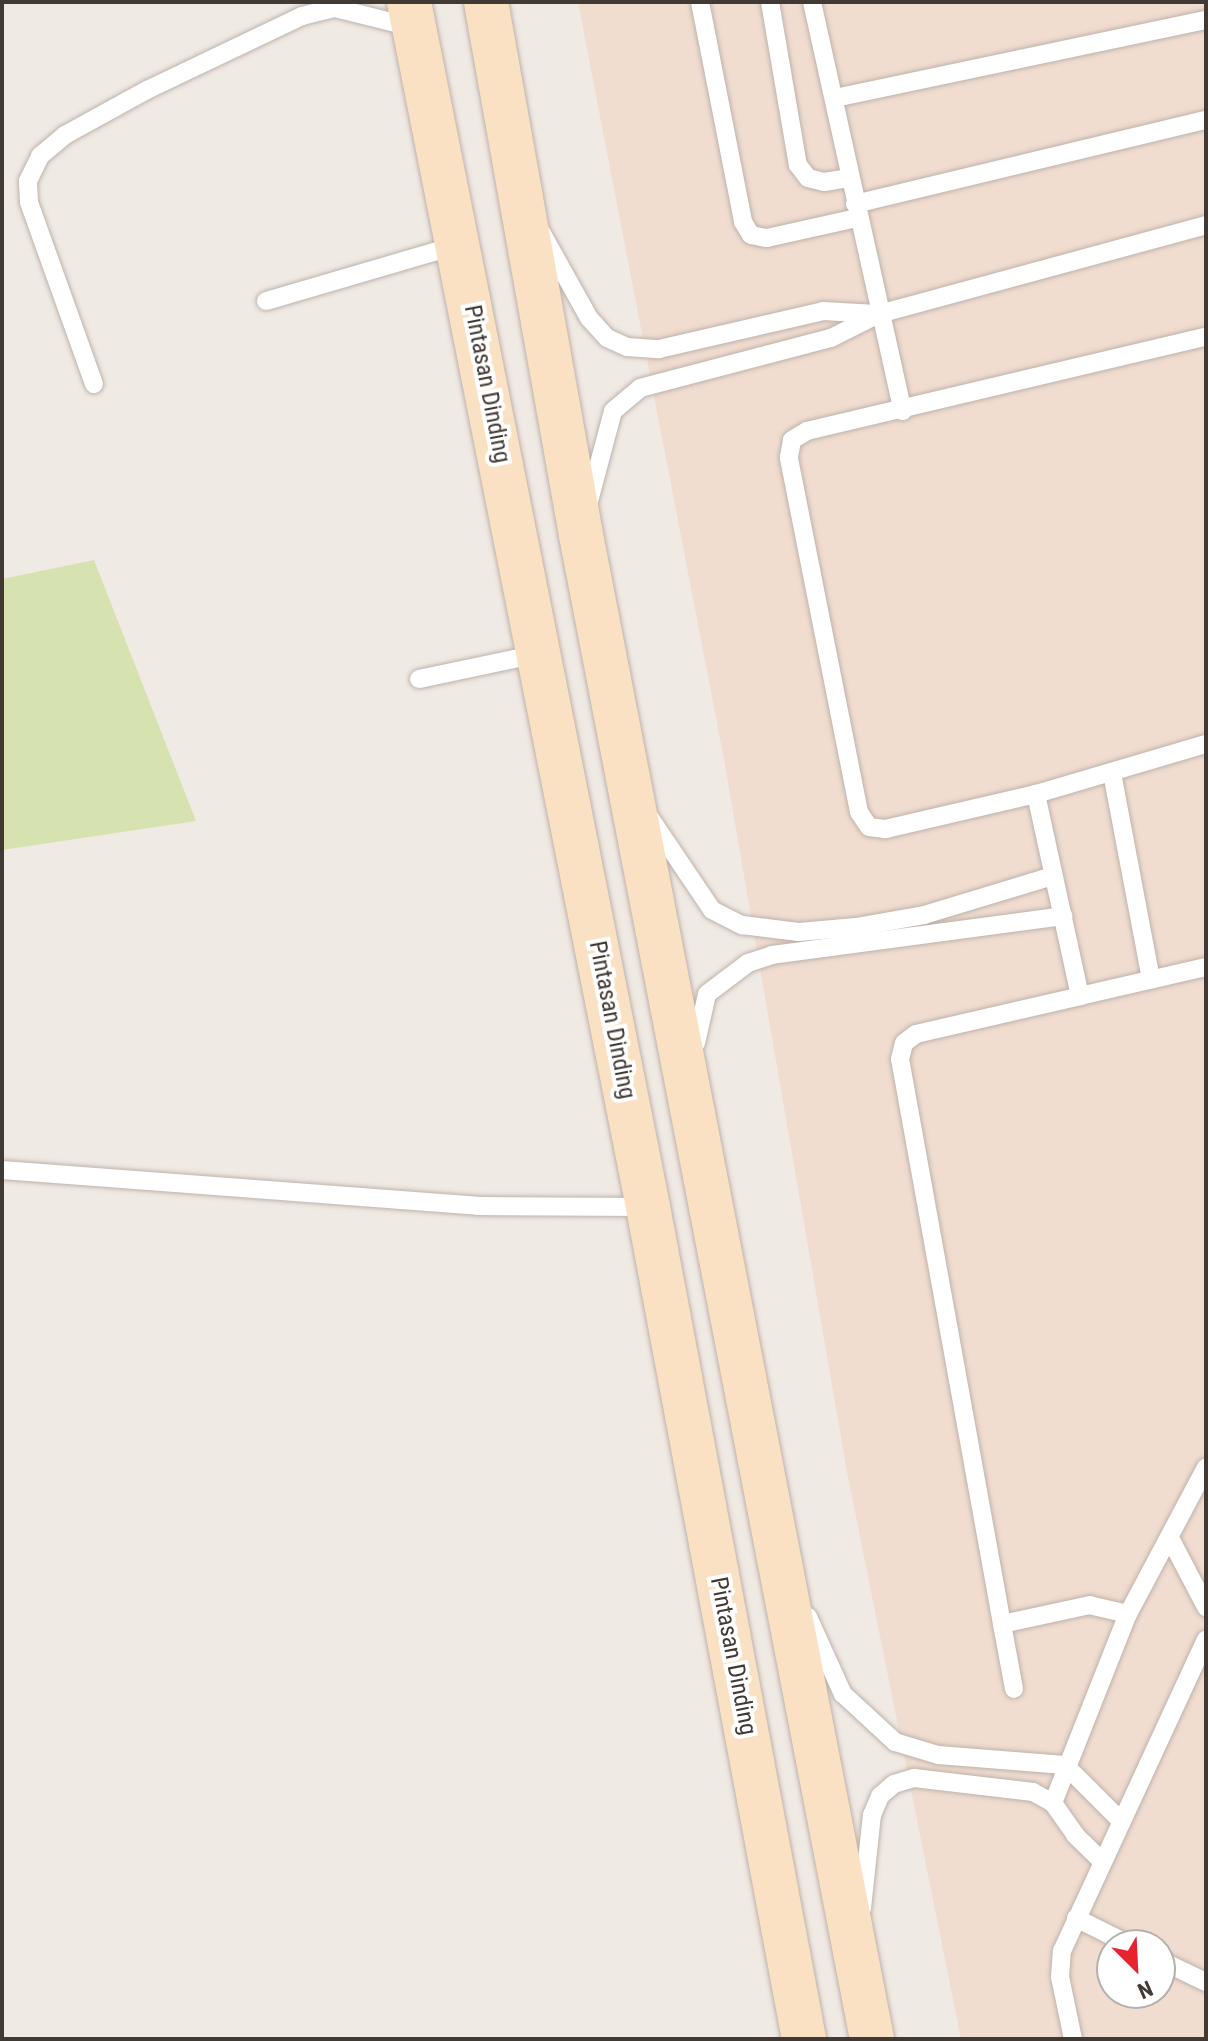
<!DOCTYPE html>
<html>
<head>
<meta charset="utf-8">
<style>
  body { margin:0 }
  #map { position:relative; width:1208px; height:2041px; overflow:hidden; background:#f0eae4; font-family:"Roboto Condensed",sans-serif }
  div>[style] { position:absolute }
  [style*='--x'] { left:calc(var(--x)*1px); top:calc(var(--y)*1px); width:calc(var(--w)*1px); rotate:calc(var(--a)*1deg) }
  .commercial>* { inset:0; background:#f1dcd0 }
  .green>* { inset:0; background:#d6e2af }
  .roads { filter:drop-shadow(0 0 2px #beb2aa) drop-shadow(0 0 2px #beb2aa) }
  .lane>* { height:18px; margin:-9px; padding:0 9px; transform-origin:9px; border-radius:9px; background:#fff }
  .secondary>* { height:44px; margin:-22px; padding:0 22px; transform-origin:22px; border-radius:22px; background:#fae1c4 }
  span { translate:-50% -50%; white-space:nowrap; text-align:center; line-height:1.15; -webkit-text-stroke:8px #fff; paint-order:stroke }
  .street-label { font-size:24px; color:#413934 }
  .frame { position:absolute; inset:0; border:4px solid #413934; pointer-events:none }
  .north { position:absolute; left:1096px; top:1929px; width:80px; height:80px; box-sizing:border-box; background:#fff; border:2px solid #b3b0ae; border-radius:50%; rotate:156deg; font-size:22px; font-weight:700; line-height:32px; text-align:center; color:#413934 }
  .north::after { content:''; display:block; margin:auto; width:28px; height:36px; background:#e82330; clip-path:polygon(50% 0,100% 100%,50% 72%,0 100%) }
</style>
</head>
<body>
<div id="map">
  <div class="commercial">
    <div style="clip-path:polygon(evenodd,578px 2px,1206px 2px,1206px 2039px,961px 2039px,847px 1472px,723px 754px,578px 2px,1112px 1945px,1160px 1945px,1160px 1993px,1112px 1993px,1112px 1945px)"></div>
  </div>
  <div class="green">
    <div style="clip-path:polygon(94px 560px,196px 821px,2px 850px,2px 579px)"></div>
  </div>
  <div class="roads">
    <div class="lane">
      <div style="--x:700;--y:2;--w:224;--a:78.9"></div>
      <div style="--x:743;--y:222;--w:15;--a:58"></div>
      <div style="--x:751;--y:235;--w:16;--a:11"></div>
      <div style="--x:767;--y:238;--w:92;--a:-12.5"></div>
      <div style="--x:770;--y:2;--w:165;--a:80.3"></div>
      <div style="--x:798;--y:165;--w:16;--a:52"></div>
      <div style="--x:808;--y:178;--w:16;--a:14"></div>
      <div style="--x:824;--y:182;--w:26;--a:-9"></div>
      <div style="--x:812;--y:2;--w:419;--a:77.5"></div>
      <div style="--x:835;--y:98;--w:379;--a:-11.9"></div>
      <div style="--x:855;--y:204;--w:361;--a:-13.5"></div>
      <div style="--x:541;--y:232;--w:98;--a:60.8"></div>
      <div style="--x:589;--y:318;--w:27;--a:48"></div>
      <div style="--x:607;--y:338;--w:22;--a:24"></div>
      <div style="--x:627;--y:347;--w:32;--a:4"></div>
      <div style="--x:659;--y:349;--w:168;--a:-13"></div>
      <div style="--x:823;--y:311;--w:54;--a:3.2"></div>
      <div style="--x:266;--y:301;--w:199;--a:-16.3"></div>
      <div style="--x:94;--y:384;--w:193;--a:-109.7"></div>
      <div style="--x:29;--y:202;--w:21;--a:-93"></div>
      <div style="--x:28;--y:181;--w:28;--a:-64"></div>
      <div style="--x:40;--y:156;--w:33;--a:-40"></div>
      <div style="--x:65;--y:135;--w:94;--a:-28.8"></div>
      <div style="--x:147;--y:90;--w:172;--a:-25.5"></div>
      <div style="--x:302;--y:16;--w:34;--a:-14"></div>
      <div style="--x:335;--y:8;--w:79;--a:13.9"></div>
      <div style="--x:588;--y:505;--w:97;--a:-75.1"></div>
      <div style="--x:613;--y:411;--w:35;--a:-40"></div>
      <div style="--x:640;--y:388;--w:197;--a:-14.7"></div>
      <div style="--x:831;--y:338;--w:54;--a:-26.6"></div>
      <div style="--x:879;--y:314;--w:339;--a:-15.2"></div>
      <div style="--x:419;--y:679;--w:122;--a:-11.9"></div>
      <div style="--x:1112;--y:773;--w:210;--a:79.3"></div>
      <div style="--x:1036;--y:794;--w:177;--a:-16.4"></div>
      <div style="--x:650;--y:818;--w:111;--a:56"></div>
      <div style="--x:712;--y:910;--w:34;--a:27"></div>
      <div style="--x:742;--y:925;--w:57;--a:7"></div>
      <div style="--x:799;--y:932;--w:57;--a:-5"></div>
      <div style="--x:856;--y:927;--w:69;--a:-10"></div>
      <div style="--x:924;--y:915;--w:135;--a:-16.8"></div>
      <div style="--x:1080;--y:996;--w:129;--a:-13"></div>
      <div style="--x:696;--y:1043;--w:50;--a:-77.3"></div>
      <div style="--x:707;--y:994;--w:51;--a:-37.1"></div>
      <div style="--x:748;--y:963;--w:25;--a:-18"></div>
      <div style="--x:772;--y:955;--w:294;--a:-7.6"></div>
      <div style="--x:2;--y:1170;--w:477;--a:4.3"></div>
      <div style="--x:478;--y:1206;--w:170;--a:0.3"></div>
      <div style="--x:1171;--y:1540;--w:76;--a:62.4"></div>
      <div style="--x:1128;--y:1614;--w:39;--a:-167"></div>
      <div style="--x:1090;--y:1605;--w:90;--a:167.8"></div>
      <div style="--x:1002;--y:1624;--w:574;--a:-100.23"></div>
      <div style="--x:900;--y:1059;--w:16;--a:-76"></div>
      <div style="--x:904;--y:1043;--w:15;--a:-37"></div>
      <div style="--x:916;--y:1034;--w:168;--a:-13"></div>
      <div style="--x:1080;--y:996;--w:207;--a:-102.3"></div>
      <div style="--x:1036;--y:794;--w:155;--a:166.9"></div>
      <div style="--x:885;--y:829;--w:16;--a:-173"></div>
      <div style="--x:869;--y:827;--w:18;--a:-124"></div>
      <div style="--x:859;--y:812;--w:362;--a:-101.2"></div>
      <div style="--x:789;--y:457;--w:17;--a:-80"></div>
      <div style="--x:792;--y:440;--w:17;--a:-31"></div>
      <div style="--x:807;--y:431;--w:410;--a:-13.3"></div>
      <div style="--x:808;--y:1617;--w:85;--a:65.6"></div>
      <div style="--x:843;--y:1694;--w:71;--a:42.7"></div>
      <div style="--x:895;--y:1742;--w:45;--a:16.8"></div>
      <div style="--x:938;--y:1755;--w:127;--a:4.5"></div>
      <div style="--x:1065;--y:1765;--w:79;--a:45"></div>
      <div style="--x:1002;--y:1624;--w:66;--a:79.5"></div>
      <div style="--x:1053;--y:1803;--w:203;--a:-68.4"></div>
      <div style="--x:1128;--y:1614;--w:166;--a:-62"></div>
      <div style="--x:862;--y:1908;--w:94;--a:-83.9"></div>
      <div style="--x:872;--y:1815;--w:21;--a:-67"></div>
      <div style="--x:880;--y:1796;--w:18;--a:-41"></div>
      <div style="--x:894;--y:1784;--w:21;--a:-17"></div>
      <div style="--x:914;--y:1778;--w:120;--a:6.7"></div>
      <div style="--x:1033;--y:1792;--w:23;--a:29"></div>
      <div style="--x:1053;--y:1803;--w:39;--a:55"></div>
      <div style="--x:1075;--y:1835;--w:37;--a:44"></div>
      <div style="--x:1076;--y:1918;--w:60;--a:26.6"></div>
      <div style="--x:1160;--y:1960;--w:51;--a:25.6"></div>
      <div style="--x:1073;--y:2039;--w:63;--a:-101.8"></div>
      <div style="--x:1060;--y:1977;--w:26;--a:-86"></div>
      <div style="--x:1062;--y:1951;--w:343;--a:-65.2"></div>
    </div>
    <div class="secondary">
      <div style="--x:409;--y:2;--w:1228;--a:78.78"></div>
      <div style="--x:648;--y:1207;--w:846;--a:79.38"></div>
      <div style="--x:486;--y:2;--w:541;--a:79.89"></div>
      <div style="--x:581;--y:535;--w:1532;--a:79.05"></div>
    </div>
  </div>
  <div class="street-label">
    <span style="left:487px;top:384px;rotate:79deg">Pintasan Dinding</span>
    <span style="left:612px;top:1020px;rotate:79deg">Pintasan Dinding</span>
    <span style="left:733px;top:1656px;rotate:79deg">Pintasan Dinding</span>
  </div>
  <div class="frame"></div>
  <div class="north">N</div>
</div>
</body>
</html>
